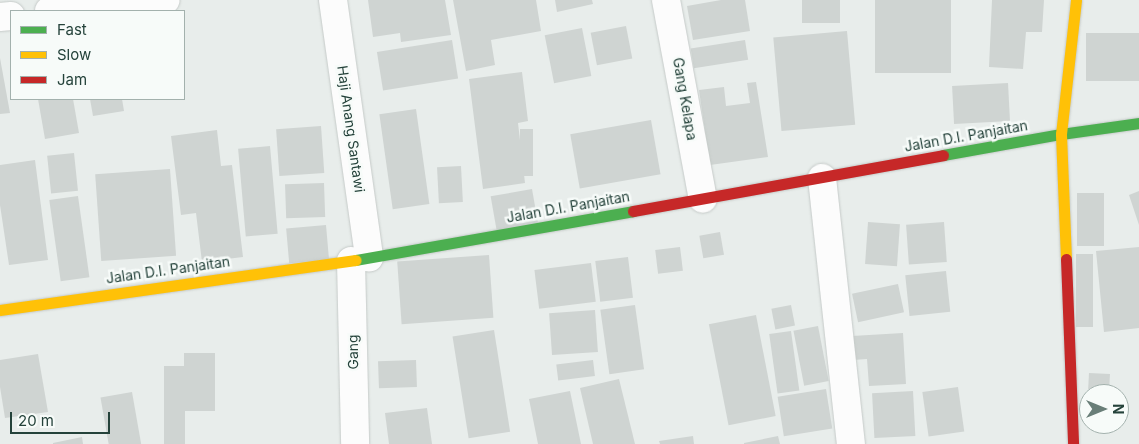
<!DOCTYPE html>
<html>
<head>
<meta charset="utf-8">
<style>
  body { margin:0 }
  #map { position:relative; width:1139px; height:444px; overflow:hidden; background:#e8edeb; font-family:Inter,sans-serif }
  div>[style] { position:absolute }
  [style*='--x'] { left:calc(var(--x)*1px); top:calc(var(--y)*1px); width:calc(var(--w)*1px); rotate:calc(var(--a)*1deg) }
  .building>* { inset:0; background:#cfd4d2; transform-origin:0 0 }
  .roads { filter:drop-shadow(0 0 1px #c5cac8) drop-shadow(0 0 1px #c5cac8) }
  .street>* { height:28px; margin:-14px; padding:0 14px; transform-origin:14px; border-radius:14px; background:#fcfcfc }
  .fast>* { height:11px; margin:-5.5px; padding:0 5.5px; transform-origin:5.5px; border-radius:5.5px; background:#4caf50 }
  .slow>* { height:11px; margin:-5.5px; padding:0 5.5px; transform-origin:5.5px; border-radius:5.5px; background:#ffc107 }
  .jam>* { height:11px; margin:-5.5px; padding:0 5.5px; transform-origin:5.5px; border-radius:5.5px; background:#c62828 }
  span { translate:-50% -50%; white-space:nowrap; text-align:center; line-height:1.15; -webkit-text-stroke:5px #f7fbf9; paint-order:stroke }
  .street-label { font-size:14px; color:#24423a }
  .legend { position:absolute; left:10px; top:10px; width:175px; height:90px; box-sizing:border-box; background:#f7fbf9; border:1px solid #a3b1ad; margin:0; padding:6px 9px; list-style:none; font-size:15px; color:#24423a }
  .legend li { display:flex; align-items:center; gap:10px; height:25px }
  .legend b { width:25px; border:1px solid #a3b1ad }
  .north { position:absolute; left:1079px; top:384px; width:50px; height:50px; box-sizing:border-box; background:#f7fbf9; border:1px solid #a3b1ad; border-radius:50%; rotate:90deg; font-size:14px; font-weight:700; line-height:20px; text-align:center; color:#24423a }
  .north::after { content:''; display:block; margin:auto; width:18px; height:22px; background:#697e78; clip-path:polygon(50% 0,100% 100%,50% 72%,0 100%) }
  .scale { position:absolute; left:10px; top:412px; width:100px; height:22px; box-sizing:border-box; border:2px solid #24423a; border-top:0; padding-left:6px; font-size:15px; line-height:18px; white-space:nowrap; color:#24423a; -webkit-text-stroke:4px #f7fbf9; paint-order:stroke }
</style>
</head>
<body>
<div id="map">
  <div class="building">
    <div style="clip-path:polygon(368px 0,445px 0,451px 35px,401px 42px,400px 33px,373px 37px)"></div>
    <div style="clip-path:polygon(453px 0,536px 0,541px 31px,491px 40px,495px 65px,466px 71px)"></div>
    <div style="clip-path:polygon(555px 0,592px 0,593px 4px,557px 12px)"></div>
    <div style="clip-path:polygon(721px 0,745px 0,750px 31px,693px 40px,687px 6px)"></div>
    <div style="left:802px;top:0;width:38px;height:23px"></div>
    <div style="left:875px;top:0;width:76px;height:73px"></div>
    <div style="clip-path:polygon(992px 0,1044px 0,1042px 32px,1026px 32px,1023px 69px,989px 67px)"></div>
    <div style="left:626px;top:26px;width:33px;height:36px;rotate:79deg"></div>
    <div style="left:582px;top:28px;width:49px;height:38px;rotate:79deg"></div>
    <div style="left:847px;top:31px;width:94px;height:74px;rotate:85deg"></div>
    <div style="left:1139px;top:33px;width:48px;height:53px;rotate:90deg"></div>
    <div style="left:452px;top:40px;width:39px;height:76px;rotate:81deg"></div>
    <div style="left:745px;top:40px;width:20px;height:55px;rotate:81deg"></div>
    <div style="clip-path:polygon(0 58px,10px 113px,0 114px)"></div>
    <div style="clip-path:polygon(522px 72px,528px 121px,518px 123px,525px 183px,483px 189px,469px 79px)"></div>
    <div style="clip-path:polygon(756px 82px,768px 157px,710px 165px,699px 90px,724px 87px,726px 106px,750px 103px,747px 83px)"></div>
    <div style="left:1008px;top:83px;width:38px;height:56px;rotate:87deg"></div>
    <div style="clip-path:polygon(38px 99px,73px 99px,79px 133px,45px 139px)"></div>
    <div style="clip-path:polygon(90px 99px,122px 99px,124px 111px,93px 116px)"></div>
    <div style="left:416px;top:109px;width:96px;height:37px;rotate:82deg"></div>
    <div style="left:651px;top:120px;width:55px;height:82px;rotate:80deg"></div>
    <div style="left:321px;top:126px;width:47px;height:45px;rotate:86deg"></div>
    <div style="left:520px;top:129px;width:13px;height:47px"></div>
    <div style="clip-path:polygon(217px 130px,221px 166px,232px 165px,243px 257px,202px 262px,196px 213px,181px 215px,171px 136px)"></div>
    <div style="left:270px;top:146px;width:88px;height:32px;rotate:85deg"></div>
    <div style="left:74px;top:153px;width:38px;height:27px;rotate:84deg"></div>
    <div style="clip-path:polygon(35px 160px,48px 260px,9px 265px,0 205px,0 165px)"></div>
    <div style="left:461px;top:166px;width:36px;height:24px;rotate:87deg"></div>
    <div style="left:170px;top:169px;width:87px;height:75px;rotate:86deg"></div>
    <div style="left:324px;top:183px;width:34px;height:39px;rotate:88deg"></div>
    <div style="left:532px;top:189px;width:36px;height:42px;rotate:80deg"></div>
    <div style="clip-path:polygon(1139px 191px,1139px 225px,1129px 195px)"></div>
    <div style="left:1077px;top:193px;width:27px;height:53px"></div>
    <div style="left:78px;top:196px;width:82px;height:29px;rotate:82deg"></div>
    <div style="left:868px;top:222px;width:32px;height:42px;rotate:4deg"></div>
    <div style="left:944px;top:222px;width:40px;height:38px;rotate:86deg"></div>
    <div style="left:326px;top:225px;width:35px;height:40px;rotate:85deg"></div>
    <div style="left:720px;top:232px;width:23px;height:21px;rotate:80deg"></div>
    <div style="left:680px;top:247px;width:24px;height:25px;rotate:83deg"></div>
    <div style="clip-path:polygon(1139px 247px,1139px 328px,1104px 332px,1096px 251px)"></div>
    <div style="left:1076px;top:254px;width:17px;height:73px"></div>
    <div style="left:489px;top:255px;width:63px;height:92px;rotate:86deg"></div>
    <div style="left:628px;top:257px;width:41px;height:33px;rotate:83deg"></div>
    <div style="left:591px;top:263px;width:39px;height:57px;rotate:83deg"></div>
    <div style="left:946px;top:271px;width:41px;height:41px;rotate:84deg"></div>
    <div style="left:898px;top:284px;width:29px;height:47px;rotate:78deg"></div>
    <div style="left:635px;top:305px;width:65px;height:35px;rotate:82deg"></div>
    <div style="left:791px;top:305px;width:21px;height:20px;rotate:79deg"></div>
    <div style="left:595px;top:310px;width:42px;height:46px;rotate:86deg"></div>
    <div style="left:756px;top:315px;width:103px;height:48px;rotate:79deg"></div>
    <div style="left:818px;top:326px;width:56px;height:25px;rotate:79deg"></div>
    <div style="left:494px;top:330px;width:103px;height:42px;rotate:81deg"></div>
    <div style="left:791px;top:331px;width:60px;height:22px;rotate:82deg"></div>
    <div style="clip-path:polygon(903px 333px,906px 384px,869px 386px,867px 359px,853px 360px,852px 336px)"></div>
    <div style="clip-path:polygon(184px 353px,215px 353px,215px 411px,185px 411px,185px 444px,164px 444px,164px 366px,184px 366px)"></div>
    <div style="clip-path:polygon(38px 354px,48px 412px,5px 418px,0 387px,0 360px)"></div>
    <div style="left:416px;top:360px;width:27px;height:38px;rotate:88deg"></div>
    <div style="left:593px;top:360px;width:16px;height:37px;rotate:83deg"></div>
    <div style="left:1089px;top:373px;width:21px;height:16px;rotate:3deg"></div>
    <div style="clip-path:polygon(619px 379px,635px 444px,593px 444px,580px 388px)"></div>
    <div style="left:958px;top:387px;width:45px;height:36px;rotate:82deg"></div>
    <div style="left:826px;top:389px;width:40px;height:49px;rotate:81deg"></div>
    <div style="clip-path:polygon(570px 391px,581px 444px,538px 444px,529px 399px)"></div>
    <div style="left:913px;top:391px;width:45px;height:41px;rotate:87deg"></div>
    <div style="left:132px;top:392px;width:53px;height:32px;rotate:80deg"></div>
    <div style="clip-path:polygon(427px 408px,432px 444px,389px 444px,385px 413px)"></div>
    <div style="clip-path:polygon(693px 436px,694px 444px,660px 444px,659px 441px)"></div>
    <div style="clip-path:polygon(778px 436px,780px 444px,744px 444px,744px 443px)"></div>
    <div style="clip-path:polygon(82px 437px,83px 444px,53px 444px,53px 443px)"></div>
  </div>
  <div class="roads">
    <div class="street">
      <div style="--x:333;--y:0;--w:260;--a:82"></div>
      <div style="--x:666;--y:0;--w:202;--a:79.5"></div>
      <div style="--x:49;--y:11;--w:117;--a:-5.4"></div>
      <div style="--x:0;--y:17;--w:11;--a:-5"></div>
      <div style="--x:822;--y:178;--w:268;--a:83.8"></div>
      <div style="--x:351;--y:261;--w:183;--a:88.7"></div>
    </div>
    <div class="fast">
      <div style="--x:943;--y:155;--w:120;--a:-10.1"></div>
      <div style="--x:1061;--y:134;--w:79;--a:-8"></div>
      <div style="--x:356;--y:260;--w:281;--a:-10"></div>
    </div>
    <div class="slow">
      <div style="--x:1066;--y:259;--w:125;--a:-92.3"></div>
      <div style="--x:1061;--y:134;--w:135;--a:-83.6"></div>
      <div style="--x:0;--y:310;--w:359;--a:-8"></div>
    </div>
    <div class="jam">
      <div style="--x:633;--y:211;--w:315;--a:-10.2"></div>
      <div style="--x:1066;--y:259;--w:185;--a:87.8"></div>
    </div>
  </div>
  <div class="street-label">
    <span style="left:685px;top:99px;rotate:80deg">Gang Kelapa</span>
    <span style="left:351px;top:129px;rotate:82deg">Haji Anang Santawi</span>
    <span style="left:966px;top:136px;rotate:-10deg">Jalan D.I. Panjaitan</span>
    <span style="left:568px;top:207px;rotate:-10deg">Jalan D.I. Panjaitan</span>
    <span style="left:168px;top:270px;rotate:-8deg">Jalan D.I. Panjaitan</span>
    <span style="left:353px;top:352px;rotate:-91deg">Gang</span>
  </div>
  <ul class="legend">
  <li><b style="height:6px;background:#4caf50"></b>Fast</li>
  <li><b style="height:6px;background:#ffc107"></b>Slow</li>
  <li><b style="height:6px;background:#c62828"></b>Jam</li>
  </ul>
  <div class="north">N</div>
  <div class="scale">20 m</div>
</div>
</body>
</html>
